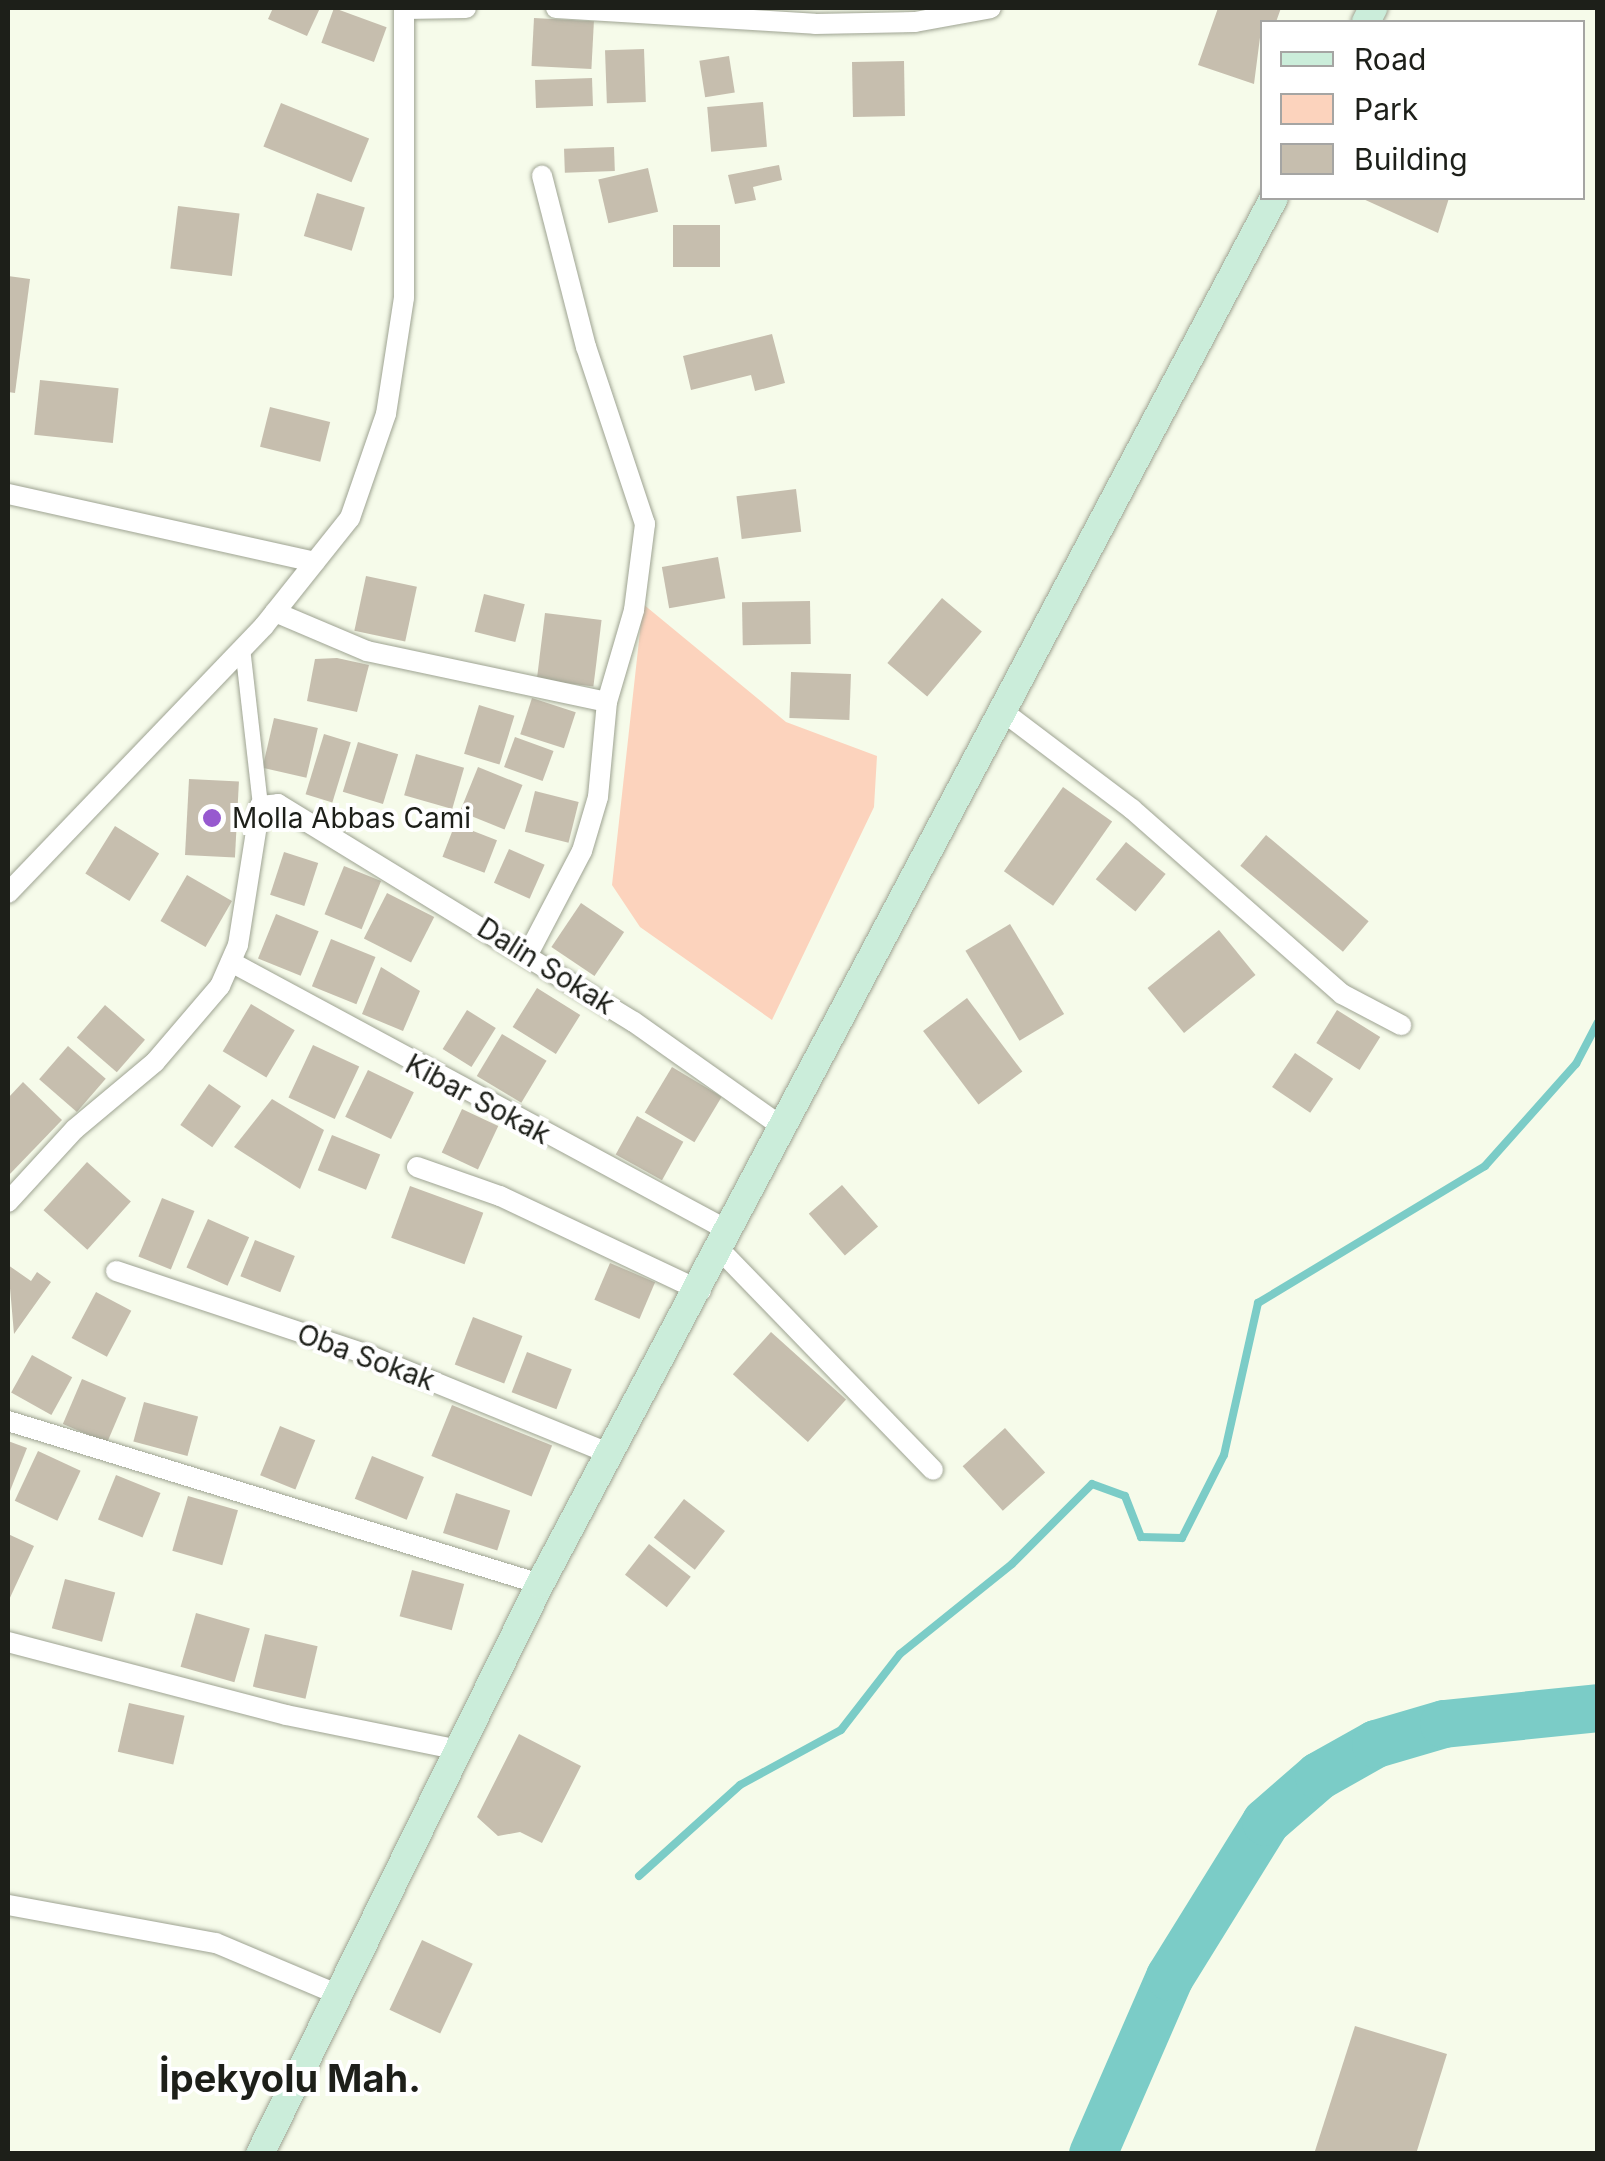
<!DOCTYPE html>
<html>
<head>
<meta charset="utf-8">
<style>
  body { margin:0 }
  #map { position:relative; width:1605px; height:2161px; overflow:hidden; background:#f6fbea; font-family:Inter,sans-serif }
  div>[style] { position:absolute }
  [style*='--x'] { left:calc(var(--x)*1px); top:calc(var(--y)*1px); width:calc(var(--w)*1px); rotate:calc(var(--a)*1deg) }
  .green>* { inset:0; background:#fcd3bd }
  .stream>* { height:8px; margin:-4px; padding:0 4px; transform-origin:4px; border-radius:4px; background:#7bccc7 }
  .river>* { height:48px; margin:-24px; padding:0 24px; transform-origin:24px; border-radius:24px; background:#7bccc7 }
  .building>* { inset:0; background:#c6beae; transform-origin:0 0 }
  .roads { filter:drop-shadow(0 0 2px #9ea392) drop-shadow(0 0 2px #9ea392) }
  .pedestrian>* { height:15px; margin:-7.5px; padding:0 7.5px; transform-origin:7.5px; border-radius:7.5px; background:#fff }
  .minor>* { height:20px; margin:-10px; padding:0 10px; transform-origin:10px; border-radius:10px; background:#fff }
  .secondary>* { height:28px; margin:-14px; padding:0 14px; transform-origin:14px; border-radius:14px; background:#cbedda }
  .dots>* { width:28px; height:28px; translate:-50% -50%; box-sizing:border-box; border:5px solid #fff; border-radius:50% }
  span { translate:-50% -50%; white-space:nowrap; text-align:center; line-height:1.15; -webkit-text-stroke:8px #fff; paint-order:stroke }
  .poi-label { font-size:28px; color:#1d1f19 }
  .left { translate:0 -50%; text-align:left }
  .street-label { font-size:28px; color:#1d1f19 }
  .district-label { font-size:38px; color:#1d1f19; font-weight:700 }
  .frame { position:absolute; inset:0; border:10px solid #1d1f19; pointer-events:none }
  .legend { position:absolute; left:1260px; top:20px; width:325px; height:180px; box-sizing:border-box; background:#fff; border:2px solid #a5a5a3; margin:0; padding:12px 18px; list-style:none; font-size:30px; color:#1d1f19 }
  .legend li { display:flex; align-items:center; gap:20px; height:50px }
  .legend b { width:50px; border:2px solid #a5a5a3 }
</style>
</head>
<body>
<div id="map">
  <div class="green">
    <div style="clip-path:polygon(643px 604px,786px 722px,877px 756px,874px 807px,772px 1020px,640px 927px,612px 885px)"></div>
  </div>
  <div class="stream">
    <div style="--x:639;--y:1876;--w:136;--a:-42"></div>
    <div style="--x:740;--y:1785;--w:115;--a:-28.6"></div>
    <div style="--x:841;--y:1730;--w:96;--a:-52.2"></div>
    <div style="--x:900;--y:1654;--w:144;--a:-38.8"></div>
    <div style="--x:1012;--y:1564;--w:113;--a:-45"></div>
    <div style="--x:1092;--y:1484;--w:35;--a:20"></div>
    <div style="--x:1125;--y:1496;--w:44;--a:68.7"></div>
    <div style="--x:1141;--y:1537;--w:41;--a:1.4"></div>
    <div style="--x:1182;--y:1538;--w:93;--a:-63.2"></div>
    <div style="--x:1224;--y:1455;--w:156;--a:-77.4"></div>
    <div style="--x:1258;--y:1303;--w:265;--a:-31.1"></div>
    <div style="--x:1485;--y:1166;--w:137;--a:-48.3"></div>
    <div style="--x:1576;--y:1064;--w:47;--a:-62.4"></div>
  </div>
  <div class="river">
    <div style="--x:1093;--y:2154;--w:193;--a:-66.5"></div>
    <div style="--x:1170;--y:1977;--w:182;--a:-58.2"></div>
    <div style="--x:1266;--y:1822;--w:70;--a:-41"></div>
    <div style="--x:1319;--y:1776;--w:65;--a:-29.3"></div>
    <div style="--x:1376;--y:1744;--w:71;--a:-16.4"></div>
    <div style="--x:1444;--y:1724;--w:155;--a:-5.9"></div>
  </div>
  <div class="building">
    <div style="clip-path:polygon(273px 8px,320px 8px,307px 36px,268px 19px)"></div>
    <div style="left:334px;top:8px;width:56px;height:37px;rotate:20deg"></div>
    <div style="clip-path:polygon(1218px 8px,1281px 8px,1276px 22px,1262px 22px,1254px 84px,1198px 65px)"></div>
    <div style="left:534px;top:18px;width:60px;height:48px;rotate:3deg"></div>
    <div style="left:644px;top:49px;width:53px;height:39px;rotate:88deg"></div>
    <div style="left:729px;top:56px;width:37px;height:30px;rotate:81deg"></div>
    <div style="left:904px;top:61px;width:55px;height:52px;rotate:89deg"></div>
    <div style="left:592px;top:78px;width:28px;height:57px;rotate:88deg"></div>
    <div style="left:763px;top:102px;width:45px;height:56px;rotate:85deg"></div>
    <div style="left:281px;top:103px;width:95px;height:47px;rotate:22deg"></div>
    <div style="left:614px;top:147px;width:24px;height:50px;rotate:88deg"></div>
    <div style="clip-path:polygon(779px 165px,782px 180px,753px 187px,756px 200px,735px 204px,728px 175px)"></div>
    <div style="left:648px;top:168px;width:45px;height:51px;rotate:77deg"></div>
    <div style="left:317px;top:193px;width:50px;height:45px;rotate:17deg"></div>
    <div style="clip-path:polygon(1361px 198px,1449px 198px,1438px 233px)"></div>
    <div style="left:178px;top:206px;width:62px;height:63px;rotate:7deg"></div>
    <div style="left:673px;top:225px;width:47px;height:42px"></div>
    <div style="clip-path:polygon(8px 276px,30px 279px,15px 393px,8px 392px)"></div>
    <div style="clip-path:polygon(772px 334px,785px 383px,755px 391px,751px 375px,691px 390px,683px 356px)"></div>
    <div style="left:40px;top:380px;width:79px;height:55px;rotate:6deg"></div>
    <div style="left:270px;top:407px;width:62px;height:41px;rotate:14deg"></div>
    <div style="left:796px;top:489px;width:43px;height:60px;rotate:83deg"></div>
    <div style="left:718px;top:557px;width:42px;height:57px;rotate:80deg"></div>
    <div style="left:366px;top:576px;width:52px;height:56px;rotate:12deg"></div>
    <div style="left:484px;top:594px;width:42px;height:39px;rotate:14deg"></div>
    <div style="left:942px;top:598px;width:52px;height:85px;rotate:40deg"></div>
    <div style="left:810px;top:601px;width:43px;height:68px;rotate:89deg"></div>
    <div style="left:545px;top:613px;width:57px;height:67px;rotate:7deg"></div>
    <div style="clip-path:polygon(337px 658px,369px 665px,357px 712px,307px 701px,315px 659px)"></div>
    <div style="left:791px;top:672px;width:60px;height:46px;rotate:2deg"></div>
    <div style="left:532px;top:698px;width:46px;height:38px;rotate:18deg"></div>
    <div style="left:479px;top:705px;width:37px;height:51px;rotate:17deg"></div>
    <div style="left:274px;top:718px;width:45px;height:51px;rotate:13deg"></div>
    <div style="left:324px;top:734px;width:28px;height:63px;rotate:17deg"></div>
    <div style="left:515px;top:737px;width:41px;height:32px;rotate:20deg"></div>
    <div style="left:358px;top:742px;width:42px;height:52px;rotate:17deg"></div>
    <div style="left:416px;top:754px;width:50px;height:43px;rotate:16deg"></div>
    <div style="left:478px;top:767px;width:48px;height:48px;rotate:22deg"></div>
    <div style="left:189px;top:779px;width:50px;height:76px;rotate:3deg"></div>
    <div style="left:1063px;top:787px;width:60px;height:103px;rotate:35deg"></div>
    <div style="left:535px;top:791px;width:45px;height:42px;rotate:14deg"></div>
    <div style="left:455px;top:824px;width:45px;height:35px;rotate:21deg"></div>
    <div style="left:115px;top:826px;width:52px;height:56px;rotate:32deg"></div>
    <div style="left:1266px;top:835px;width:134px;height:40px;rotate:40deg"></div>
    <div style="left:1126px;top:842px;width:51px;height:48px;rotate:39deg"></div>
    <div style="left:509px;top:849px;width:39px;height:37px;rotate:24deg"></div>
    <div style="left:284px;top:852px;width:36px;height:45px;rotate:18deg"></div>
    <div style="left:344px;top:866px;width:40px;height:52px;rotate:22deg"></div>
    <div style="left:187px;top:875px;width:52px;height:53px;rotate:30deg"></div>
    <div style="left:387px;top:893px;width:53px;height:51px;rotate:27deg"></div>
    <div style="left:581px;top:903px;width:52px;height:53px;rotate:34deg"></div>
    <div style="left:276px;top:914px;width:46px;height:48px;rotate:22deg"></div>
    <div style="left:1010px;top:924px;width:105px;height:52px;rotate:59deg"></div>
    <div style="left:1219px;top:930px;width:58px;height:92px;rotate:51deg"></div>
    <div style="left:331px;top:939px;width:48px;height:51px;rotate:22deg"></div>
    <div style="clip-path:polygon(381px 967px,420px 991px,403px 1031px,362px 1014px)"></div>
    <div style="left:537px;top:988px;width:51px;height:46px;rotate:32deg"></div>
    <div style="left:967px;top:998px;width:92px;height:55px;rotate:53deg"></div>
    <div style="left:251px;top:1004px;width:51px;height:55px;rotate:31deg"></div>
    <div style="left:105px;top:1005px;width:53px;height:43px;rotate:41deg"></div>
    <div style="left:467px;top:1010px;width:34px;height:46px;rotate:32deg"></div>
    <div style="left:1337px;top:1010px;width:51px;height:39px;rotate:32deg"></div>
    <div style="left:502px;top:1034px;width:52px;height:49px;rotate:31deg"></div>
    <div style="left:313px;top:1045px;width:51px;height:58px;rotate:25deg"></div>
    <div style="left:68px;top:1046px;width:50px;height:44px;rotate:41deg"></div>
    <div style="left:1295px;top:1053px;width:46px;height:41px;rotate:34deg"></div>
    <div style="left:672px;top:1067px;width:58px;height:53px;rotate:31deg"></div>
    <div style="left:368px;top:1070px;width:51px;height:52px;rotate:26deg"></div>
    <div style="clip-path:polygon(23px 1082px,62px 1120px,8px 1176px,8px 1098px)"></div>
    <div style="left:209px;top:1084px;width:39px;height:50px;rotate:35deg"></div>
    <div style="clip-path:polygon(272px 1099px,324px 1130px,300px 1189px,234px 1147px)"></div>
    <div style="left:462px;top:1109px;width:40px;height:48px;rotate:25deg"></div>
    <div style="left:637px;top:1116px;width:53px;height:44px;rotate:29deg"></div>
    <div style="left:332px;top:1135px;width:52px;height:38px;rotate:22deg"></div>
    <div style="left:87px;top:1162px;width:59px;height:65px;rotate:42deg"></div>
    <div style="left:842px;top:1185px;width:55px;height:44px;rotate:49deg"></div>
    <div style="left:410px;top:1186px;width:78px;height:55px;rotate:20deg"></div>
    <div style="left:162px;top:1198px;width:35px;height:63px;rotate:22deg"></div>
    <div style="left:208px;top:1219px;width:45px;height:53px;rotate:24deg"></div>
    <div style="left:255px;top:1240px;width:43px;height:39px;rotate:22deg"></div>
    <div style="left:610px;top:1263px;width:49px;height:40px;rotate:23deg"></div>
    <div style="clip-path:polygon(8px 1265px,31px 1281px,37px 1272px,51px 1282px,14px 1334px)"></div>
    <div style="left:96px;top:1292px;width:40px;height:52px;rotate:28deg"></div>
    <div style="left:473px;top:1317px;width:53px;height:51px;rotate:21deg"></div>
    <div style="left:771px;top:1332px;width:101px;height:57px;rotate:42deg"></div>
    <div style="left:527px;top:1352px;width:48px;height:43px;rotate:21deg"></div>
    <div style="left:32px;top:1355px;width:46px;height:43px;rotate:29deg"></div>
    <div style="left:82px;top:1379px;width:48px;height:49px;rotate:23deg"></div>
    <div style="left:144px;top:1402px;width:56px;height:41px;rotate:15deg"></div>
    <div style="left:452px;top:1405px;width:108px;height:55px;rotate:22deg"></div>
    <div style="left:280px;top:1426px;width:38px;height:53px;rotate:22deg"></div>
    <div style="left:1005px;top:1428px;width:60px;height:57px;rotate:48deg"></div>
    <div style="clip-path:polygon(8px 1441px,27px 1448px,8px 1496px)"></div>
    <div style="left:38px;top:1451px;width:47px;height:55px;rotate:25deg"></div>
    <div style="left:372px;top:1456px;width:56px;height:46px;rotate:22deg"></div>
    <div style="left:116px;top:1475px;width:48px;height:48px;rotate:22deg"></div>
    <div style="left:456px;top:1493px;width:57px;height:42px;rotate:18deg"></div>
    <div style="left:188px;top:1496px;width:52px;height:57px;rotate:16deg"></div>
    <div style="left:684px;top:1499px;width:52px;height:49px;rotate:38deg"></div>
    <div style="clip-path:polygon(8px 1534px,34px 1546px,8px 1602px)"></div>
    <div style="left:649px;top:1544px;width:53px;height:39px;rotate:38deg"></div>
    <div style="left:412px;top:1570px;width:54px;height:48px;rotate:15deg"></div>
    <div style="left:65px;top:1579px;width:52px;height:51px;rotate:15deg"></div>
    <div style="left:196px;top:1613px;width:56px;height:56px;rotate:16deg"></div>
    <div style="left:265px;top:1634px;width:54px;height:54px;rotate:13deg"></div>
    <div style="left:129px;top:1703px;width:57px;height:50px;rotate:13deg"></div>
    <div style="clip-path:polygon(519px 1734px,581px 1766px,542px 1843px,520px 1832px,498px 1836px,477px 1817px)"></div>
    <div style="left:422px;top:1940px;width:56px;height:77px;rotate:25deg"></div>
    <div style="clip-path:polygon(1355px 2026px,1447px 2054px,1416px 2154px,1314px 2154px)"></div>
  </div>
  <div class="roads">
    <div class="pedestrian">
      <div style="--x:242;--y:647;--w:160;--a:83.5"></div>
    </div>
    <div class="minor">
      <div style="--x:556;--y:8;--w:259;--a:3.5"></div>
      <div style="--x:815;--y:24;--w:100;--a:-1.1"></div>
      <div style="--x:915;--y:22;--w:77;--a:-10.4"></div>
      <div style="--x:404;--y:9;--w:62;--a:-0.9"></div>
      <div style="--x:8;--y:494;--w:314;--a:12.5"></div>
      <div style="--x:275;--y:612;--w:100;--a:23"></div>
      <div style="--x:367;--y:651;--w:245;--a:12"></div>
      <div style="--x:1005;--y:713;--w:159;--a:37.1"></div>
      <div style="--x:1132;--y:809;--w:280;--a:41.4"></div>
      <div style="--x:1342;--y:994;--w:67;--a:27.7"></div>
      <div style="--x:8;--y:893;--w:370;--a:-46.2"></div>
      <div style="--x:264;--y:626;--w:138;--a:-51.5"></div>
      <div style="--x:350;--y:518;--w:110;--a:-70.9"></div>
      <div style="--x:386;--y:414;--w:117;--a:-81.2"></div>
      <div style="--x:404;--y:298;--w:290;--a:-90"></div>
      <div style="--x:527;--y:956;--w:119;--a:-62.4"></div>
      <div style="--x:582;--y:851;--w:56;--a:-73.5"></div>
      <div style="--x:598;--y:797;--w:95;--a:-84.6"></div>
      <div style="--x:607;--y:702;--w:96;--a:-73.6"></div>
      <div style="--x:634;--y:610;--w:87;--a:-82.7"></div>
      <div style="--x:645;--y:524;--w:187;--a:-108.4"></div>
      <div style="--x:586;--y:347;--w:177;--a:-104.4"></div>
      <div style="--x:231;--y:962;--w:566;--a:28.38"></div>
      <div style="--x:417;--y:1167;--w:88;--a:19.3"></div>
      <div style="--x:500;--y:1196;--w:222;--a:25.3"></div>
      <div style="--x:8;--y:1202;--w:99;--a:-47.5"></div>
      <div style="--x:75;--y:1129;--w:104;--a:-39.9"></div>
      <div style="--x:155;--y:1062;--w:100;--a:-49.5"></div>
      <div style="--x:220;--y:986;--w:45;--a:-66.3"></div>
      <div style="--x:238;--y:945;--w:141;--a:-81"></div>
      <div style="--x:260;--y:806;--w:18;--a:-6"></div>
      <div style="--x:278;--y:804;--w:417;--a:31.5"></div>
      <div style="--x:634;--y:1022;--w:185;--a:35.3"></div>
      <div style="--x:720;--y:1250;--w:306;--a:45.9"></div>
      <div style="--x:116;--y:1271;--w:266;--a:18.4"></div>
      <div style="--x:368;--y:1355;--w:262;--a:22.2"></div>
      <div style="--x:8;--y:1421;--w:556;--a:17.03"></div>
      <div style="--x:8;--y:1642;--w:287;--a:14.7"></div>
      <div style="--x:286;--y:1715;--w:177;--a:11.4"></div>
      <div style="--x:8;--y:1905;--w:211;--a:10.4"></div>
      <div style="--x:216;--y:1943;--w:131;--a:22.9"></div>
    </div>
    <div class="secondary">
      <div style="--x:1366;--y:22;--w:16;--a:-63"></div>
      <div style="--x:260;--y:2154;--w:635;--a:-63.84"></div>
      <div style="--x:540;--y:1584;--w:1568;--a:-62.1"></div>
    </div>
  </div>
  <div class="dots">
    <div style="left:212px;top:818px;background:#9759cf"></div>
  </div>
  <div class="poi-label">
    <span class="left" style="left:232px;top:818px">Molla Abbas Cami</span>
  </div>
  <div class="street-label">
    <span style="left:546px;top:966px;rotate:32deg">Dalin Sokak</span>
    <span style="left:478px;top:1099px;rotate:28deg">Kibar Sokak</span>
    <span style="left:366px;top:1357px;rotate:20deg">Oba Sokak</span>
  </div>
  <div class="district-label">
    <span style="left:290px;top:2079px">İpekyolu Mah.</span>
  </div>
  <div class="frame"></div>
  <ul class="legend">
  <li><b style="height:12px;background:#cbedda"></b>Road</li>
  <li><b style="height:28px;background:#fcd3bd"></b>Park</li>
  <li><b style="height:28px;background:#c6beae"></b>Building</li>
  </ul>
</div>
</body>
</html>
